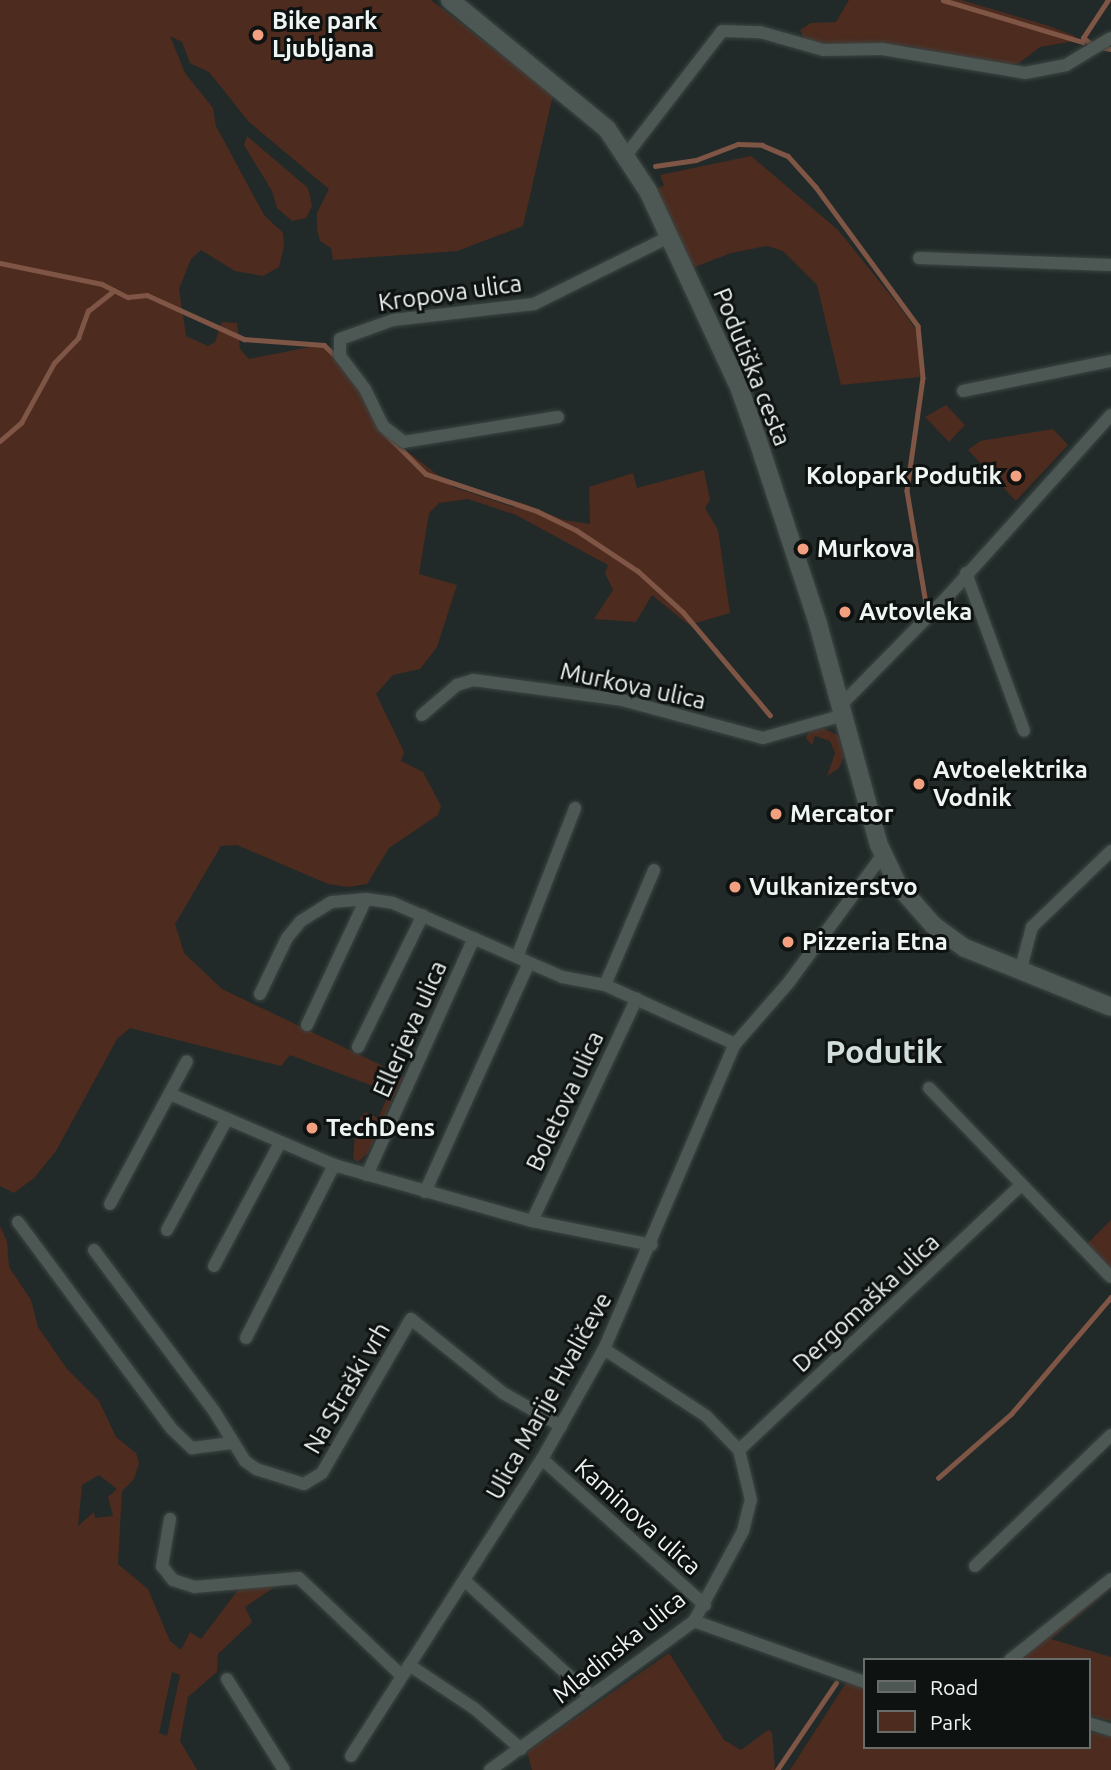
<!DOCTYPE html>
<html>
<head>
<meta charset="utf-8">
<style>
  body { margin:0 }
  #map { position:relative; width:1111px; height:1770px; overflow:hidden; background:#212a28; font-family:Ubuntu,sans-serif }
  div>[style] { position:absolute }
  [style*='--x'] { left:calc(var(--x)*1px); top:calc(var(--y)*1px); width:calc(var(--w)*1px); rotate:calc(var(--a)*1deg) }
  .green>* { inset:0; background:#4d2b1f }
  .stream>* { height:4.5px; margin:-2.25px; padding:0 2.25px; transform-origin:2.25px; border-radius:2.25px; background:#7f5545 }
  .roads { filter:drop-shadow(0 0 2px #3c4543) drop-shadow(0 0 2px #3c4543) }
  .street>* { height:12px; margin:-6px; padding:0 6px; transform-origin:6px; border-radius:6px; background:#4d5754 }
  .secondary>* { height:18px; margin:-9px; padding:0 9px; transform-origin:9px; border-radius:9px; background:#4d5754 }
  .dots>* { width:19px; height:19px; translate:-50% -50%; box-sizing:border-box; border:4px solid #0e1211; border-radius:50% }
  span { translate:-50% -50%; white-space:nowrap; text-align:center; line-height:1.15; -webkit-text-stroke:6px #0e1211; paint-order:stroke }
  .poi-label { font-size:24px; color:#eef5f3; font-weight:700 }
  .left { translate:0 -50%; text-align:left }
  .right { translate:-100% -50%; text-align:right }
  .street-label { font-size:24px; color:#eef5f3 }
  .district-label { font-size:32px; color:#d2dedb; font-weight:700 }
  .legend { position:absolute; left:863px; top:1658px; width:228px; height:91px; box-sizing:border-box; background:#0e1211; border:2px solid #686d6b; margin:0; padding:9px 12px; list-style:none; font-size:21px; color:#eef5f3 }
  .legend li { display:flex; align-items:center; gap:14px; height:35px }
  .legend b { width:35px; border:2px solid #686d6b }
</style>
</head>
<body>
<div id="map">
  <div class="green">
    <div style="clip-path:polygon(0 0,431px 0,553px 95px,523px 226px,457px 251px,333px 260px,331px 248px,320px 241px,317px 229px,317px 213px,329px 189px,249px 122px,209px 72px,190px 63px,182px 42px,170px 36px,185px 73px,213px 108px,216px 126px,264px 215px,283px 233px,284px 246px,279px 267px,263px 276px,235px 271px,201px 250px,191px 259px,179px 289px,186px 336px,208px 346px,215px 342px,222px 322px,237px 323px,240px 349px,249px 359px,320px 345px,336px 358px,403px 448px,453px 487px,513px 507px,520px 502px,564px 520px,590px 524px,589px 487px,633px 473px,637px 488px,704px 470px,710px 500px,705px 508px,718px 530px,730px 613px,689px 625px,652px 595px,636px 622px,594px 619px,613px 590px,605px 573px,608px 565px,516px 515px,468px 499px,439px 503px,429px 513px,419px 574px,457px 585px,437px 647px,420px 669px,393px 675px,376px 694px,404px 752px,401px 761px,423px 772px,441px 806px,438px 815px,389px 848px,367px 884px,349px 887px,328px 884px,237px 845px,221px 846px,175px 924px,184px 953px,222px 989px,383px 1066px,373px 1086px,290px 1055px,281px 1066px,130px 1028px,117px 1039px,56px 1151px,34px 1178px,14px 1193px,0 1186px)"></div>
    <div style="clip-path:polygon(849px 0,961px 0,1046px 25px,1075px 36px,1074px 41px,1040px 47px,1019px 63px,1002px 66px,909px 46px,807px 44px,800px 30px,811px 23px,836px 22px)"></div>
    <div style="clip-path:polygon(247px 136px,308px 188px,312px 206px,306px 218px,292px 221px,277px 208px,272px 191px,244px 145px)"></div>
    <div style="clip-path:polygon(751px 156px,838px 230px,900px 307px,919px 334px,920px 377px,841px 385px,817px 285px,783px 251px,767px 246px,731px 253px,692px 268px,655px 190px,664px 185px,660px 175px)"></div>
    <div style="clip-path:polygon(946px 405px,965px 425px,949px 442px,925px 417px)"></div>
    <div style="clip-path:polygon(1053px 429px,1068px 445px,1016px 501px,968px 450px,980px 441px)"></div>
    <div style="clip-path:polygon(822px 728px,838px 735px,844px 756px,839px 768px,827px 776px,835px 753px,830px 741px,815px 736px,812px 745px,806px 738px,809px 731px)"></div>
    <div style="clip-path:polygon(398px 1074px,403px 1077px,368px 1153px,358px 1162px,353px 1159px,356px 1124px,365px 1112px,378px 1118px)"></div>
    <div style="clip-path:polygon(1111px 1220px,1111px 1273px,1085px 1246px)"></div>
    <div style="clip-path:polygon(evenodd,0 1226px,7px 1241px,9px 1267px,31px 1300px,38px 1327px,67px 1369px,99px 1401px,116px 1437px,136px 1453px,139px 1463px,134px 1479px,122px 1491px,118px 1564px,148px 1589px,170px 1641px,181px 1650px,190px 1632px,201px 1639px,241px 1586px,282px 1582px,245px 1607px,252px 1622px,218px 1654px,217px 1672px,188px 1697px,180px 1741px,197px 1770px,0 1770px,0 1226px,99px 1475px,117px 1489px,108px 1497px,113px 1516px,95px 1518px,94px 1512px,78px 1526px,82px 1485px,99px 1475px,0 1226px,172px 1672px,180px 1675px,167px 1736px,159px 1733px,172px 1672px)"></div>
    <div style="clip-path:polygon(1111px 1583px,1111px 1588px,1051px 1639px,1111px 1657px,1111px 1721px,1088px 1715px,1088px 1660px,1015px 1660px)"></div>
    <div style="clip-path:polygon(669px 1653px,724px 1740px,741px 1750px,768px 1730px,772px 1732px,775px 1770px,532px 1770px,527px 1752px)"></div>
    <div style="clip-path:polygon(846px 1683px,864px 1687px,864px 1747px,1088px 1747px,1088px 1732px,1111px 1736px,1111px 1770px,790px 1770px)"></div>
  </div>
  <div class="stream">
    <div style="--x:943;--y:0;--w:146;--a:16.7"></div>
    <div style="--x:1092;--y:45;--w:11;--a:-142"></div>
    <div style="--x:1083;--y:38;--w:45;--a:-56.7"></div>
    <div style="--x:1100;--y:47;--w:11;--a:10"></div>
    <div style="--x:655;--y:166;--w:41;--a:-8.3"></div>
    <div style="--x:696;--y:160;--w:45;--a:-20.9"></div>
    <div style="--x:738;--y:144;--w:24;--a:2"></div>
    <div style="--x:762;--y:145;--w:28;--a:23"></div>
    <div style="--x:788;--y:156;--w:42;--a:47.9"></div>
    <div style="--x:816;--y:187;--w:172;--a:53.7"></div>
    <div style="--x:918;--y:326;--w:52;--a:84.5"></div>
    <div style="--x:923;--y:378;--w:114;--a:98.1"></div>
    <div style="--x:907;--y:491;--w:114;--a:80.4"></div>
    <div style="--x:0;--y:263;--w:104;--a:11.6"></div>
    <div style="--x:102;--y:284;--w:29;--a:27"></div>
    <div style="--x:128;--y:297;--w:19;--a:-6"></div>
    <div style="--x:147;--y:295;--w:107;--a:24.4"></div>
    <div style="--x:244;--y:339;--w:80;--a:4.3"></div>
    <div style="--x:324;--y:345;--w:19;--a:43"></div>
    <div style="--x:385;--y:433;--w:58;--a:45"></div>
    <div style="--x:426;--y:474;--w:117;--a:18.4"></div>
    <div style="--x:537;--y:511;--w:43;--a:26"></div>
    <div style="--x:576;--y:530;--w:74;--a:33.5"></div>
    <div style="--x:638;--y:571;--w:61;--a:42.3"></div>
    <div style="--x:683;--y:612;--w:135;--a:49.8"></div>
    <div style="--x:0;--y:441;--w:28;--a:-41"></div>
    <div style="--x:21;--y:423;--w:68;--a:-61.2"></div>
    <div style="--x:54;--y:363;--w:35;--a:-46"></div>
    <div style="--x:78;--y:338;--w:29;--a:-70"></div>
    <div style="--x:88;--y:311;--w:33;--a:-38"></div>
    <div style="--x:938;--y:1478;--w:97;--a:-41.2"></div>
    <div style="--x:1011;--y:1414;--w:154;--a:-49.5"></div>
    <div style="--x:777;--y:1770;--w:105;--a:-55.9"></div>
  </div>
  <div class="roads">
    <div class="street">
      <div style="--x:627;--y:154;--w:155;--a:-52.3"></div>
      <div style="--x:722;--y:31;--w:38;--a:2"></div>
      <div style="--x:760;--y:32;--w:66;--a:15.9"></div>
      <div style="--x:823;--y:50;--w:59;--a:-1"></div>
      <div style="--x:882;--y:49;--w:145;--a:9.5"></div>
      <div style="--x:1025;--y:73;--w:42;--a:-11"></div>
      <div style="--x:1066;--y:65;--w:52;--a:-31"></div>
      <div style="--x:919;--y:258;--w:192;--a:2.1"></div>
      <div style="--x:963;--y:391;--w:151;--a:-11.5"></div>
      <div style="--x:558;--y:417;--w:156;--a:170.8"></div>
      <div style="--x:404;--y:442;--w:26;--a:-143"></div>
      <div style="--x:383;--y:426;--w:41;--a:-115.9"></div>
      <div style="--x:365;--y:389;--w:41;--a:-127.1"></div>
      <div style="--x:340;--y:356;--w:17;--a:-90"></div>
      <div style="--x:340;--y:339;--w:56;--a:-19.7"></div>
      <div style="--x:393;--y:320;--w:142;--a:-6.5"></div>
      <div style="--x:534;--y:304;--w:151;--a:-26.4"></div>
      <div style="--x:966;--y:573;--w:168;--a:69.8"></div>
      <div style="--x:841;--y:705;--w:151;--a:-45.5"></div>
      <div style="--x:947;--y:597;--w:245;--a:-48"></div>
      <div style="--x:422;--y:715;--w:46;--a:-40.6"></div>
      <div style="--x:457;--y:685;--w:17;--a:-17"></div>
      <div style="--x:473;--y:680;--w:150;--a:7.6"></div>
      <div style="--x:622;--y:700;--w:146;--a:15.1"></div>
      <div style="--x:763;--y:738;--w:84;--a:-15.9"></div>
      <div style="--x:517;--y:957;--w:160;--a:-68.7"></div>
      <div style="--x:1020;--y:972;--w:47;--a:-75.1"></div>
      <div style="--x:1032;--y:927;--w:110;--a:-43.9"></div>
      <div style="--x:605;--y:985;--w:125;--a:-66.9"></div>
      <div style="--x:260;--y:994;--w:62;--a:-64.3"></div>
      <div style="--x:287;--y:938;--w:22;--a:-51"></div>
      <div style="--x:301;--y:921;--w:36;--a:-32"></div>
      <div style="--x:332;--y:902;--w:34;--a:-5"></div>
      <div style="--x:366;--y:899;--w:27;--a:8"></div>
      <div style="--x:393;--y:903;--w:184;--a:23.6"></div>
      <div style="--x:562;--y:977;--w:44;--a:10.5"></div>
      <div style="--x:605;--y:985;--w:143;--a:24.4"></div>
      <div style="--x:307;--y:1025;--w:139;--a:-64.9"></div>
      <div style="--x:358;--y:1047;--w:147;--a:-63.8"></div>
      <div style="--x:929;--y:1088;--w:262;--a:46.1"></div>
      <div style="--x:170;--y:1094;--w:179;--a:23.4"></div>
      <div style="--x:334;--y:1165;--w:206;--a:15.8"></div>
      <div style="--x:532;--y:1221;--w:122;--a:11.3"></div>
      <div style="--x:367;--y:1175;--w:260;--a:-65.7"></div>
      <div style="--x:425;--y:1192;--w:249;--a:-65.6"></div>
      <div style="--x:110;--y:1204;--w:162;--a:-61.7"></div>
      <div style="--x:532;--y:1221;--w:246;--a:-64.8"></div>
      <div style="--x:18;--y:1222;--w:258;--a:53.4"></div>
      <div style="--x:172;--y:1429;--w:28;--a:44"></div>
      <div style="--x:192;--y:1448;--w:40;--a:-7.1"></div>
      <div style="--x:167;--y:1230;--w:124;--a:-61.6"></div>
      <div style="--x:94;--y:1250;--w:201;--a:53.3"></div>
      <div style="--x:214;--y:1411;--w:59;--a:58.2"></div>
      <div style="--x:245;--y:1461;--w:14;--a:36"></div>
      <div style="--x:256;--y:1469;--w:50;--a:17.4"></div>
      <div style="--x:304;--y:1484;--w:21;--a:-31"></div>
      <div style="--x:322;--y:1473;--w:178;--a:-60"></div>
      <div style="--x:411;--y:1319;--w:118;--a:38.8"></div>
      <div style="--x:503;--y:1393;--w:67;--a:29.6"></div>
      <div style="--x:214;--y:1266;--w:137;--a:-61.8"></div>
      <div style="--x:246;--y:1338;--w:194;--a:-63"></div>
      <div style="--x:739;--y:1450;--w:387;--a:-43.2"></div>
      <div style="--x:542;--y:1459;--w:219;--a:41.9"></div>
      <div style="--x:170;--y:1519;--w:48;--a:99.7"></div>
      <div style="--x:162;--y:1566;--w:18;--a:52"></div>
      <div style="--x:173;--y:1580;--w:22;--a:18"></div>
      <div style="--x:194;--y:1587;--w:105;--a:-4.9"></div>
      <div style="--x:299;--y:1578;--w:142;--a:43.6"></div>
      <div style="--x:975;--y:1566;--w:189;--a:-43.9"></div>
      <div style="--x:465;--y:1581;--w:171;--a:42.4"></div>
      <div style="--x:694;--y:1621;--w:181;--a:19.7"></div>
      <div style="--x:1010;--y:1660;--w:129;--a:-38.7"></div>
      <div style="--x:409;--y:1665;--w:79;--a:33.7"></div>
      <div style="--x:475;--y:1709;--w:61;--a:41"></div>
      <div style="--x:227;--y:1679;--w:107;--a:57.9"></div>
      <div style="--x:1088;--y:1723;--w:24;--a:17"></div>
      <div style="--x:351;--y:1756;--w:353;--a:-57.3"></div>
      <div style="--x:542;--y:1459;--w:126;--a:-60.6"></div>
      <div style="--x:604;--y:1349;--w:332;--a:-66.8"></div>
      <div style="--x:735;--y:1044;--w:82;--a:-48.9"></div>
      <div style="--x:789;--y:982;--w:157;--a:-53.6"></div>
      <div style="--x:490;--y:1770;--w:253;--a:-36.1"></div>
      <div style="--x:694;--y:1621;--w:102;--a:-61.4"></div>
      <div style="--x:743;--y:1531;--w:32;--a:-76"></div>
      <div style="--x:751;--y:1500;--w:51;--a:-103.5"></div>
      <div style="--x:739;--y:1450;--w:47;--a:-134.1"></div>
      <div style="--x:706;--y:1416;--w:122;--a:-146.7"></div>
    </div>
    <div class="secondary">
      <div style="--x:450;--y:0;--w:203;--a:39.4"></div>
      <div style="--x:607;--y:129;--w:74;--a:56.5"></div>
      <div style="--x:648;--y:191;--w:216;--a:65.1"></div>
      <div style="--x:739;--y:387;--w:54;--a:70.6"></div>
      <div style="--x:757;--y:438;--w:196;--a:71.8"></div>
      <div style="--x:818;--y:624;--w:229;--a:74.6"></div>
      <div style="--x:879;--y:845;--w:44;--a:64.6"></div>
      <div style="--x:898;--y:885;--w:53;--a:48.8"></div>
      <div style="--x:933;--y:925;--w:39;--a:36"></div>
      <div style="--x:965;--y:948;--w:157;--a:22"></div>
    </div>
  </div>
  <div class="dots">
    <div style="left:258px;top:35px;background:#f3a081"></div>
    <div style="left:1016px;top:476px;background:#f3a081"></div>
    <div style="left:803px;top:549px;background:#f3a081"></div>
    <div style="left:845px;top:612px;background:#f3a081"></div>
    <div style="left:919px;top:784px;background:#f3a081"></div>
    <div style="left:776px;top:814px;background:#f3a081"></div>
    <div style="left:735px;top:887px;background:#f3a081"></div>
    <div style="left:788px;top:942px;background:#f3a081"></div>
    <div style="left:312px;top:1128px;background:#f3a081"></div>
  </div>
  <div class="poi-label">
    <span class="left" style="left:272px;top:35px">Bike park<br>Ljubljana</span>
    <span class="right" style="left:1002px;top:476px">Kolopark Podutik</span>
    <span class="left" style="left:817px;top:549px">Murkova</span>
    <span class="left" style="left:859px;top:612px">Avtovleka</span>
    <span class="left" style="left:933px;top:784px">Avtoelektrika<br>Vodnik</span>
    <span class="left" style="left:790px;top:814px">Mercator</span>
    <span class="left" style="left:749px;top:887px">Vulkanizerstvo</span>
    <span class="left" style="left:802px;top:942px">Pizzeria Etna</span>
    <span class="left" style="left:326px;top:1128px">TechDens</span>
  </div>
  <div class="street-label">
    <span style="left:450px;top:293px;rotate:-8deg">Kropova ulica</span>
    <span style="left:752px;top:367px;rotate:68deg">Podutiška cesta</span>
    <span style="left:633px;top:686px;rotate:12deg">Murkova ulica</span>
    <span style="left:410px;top:1029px;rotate:-66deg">Ellerjeva ulica</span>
    <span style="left:565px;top:1101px;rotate:-65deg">Boletova ulica</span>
    <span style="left:866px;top:1303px;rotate:-43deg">Dergomaška ulica</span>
    <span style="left:347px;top:1388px;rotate:-60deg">Na Straški vrh</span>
    <span style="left:549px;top:1396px;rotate:-61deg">Ulica Marije Hvaličeve</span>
    <span style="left:638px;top:1517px;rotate:42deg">Kaminova ulica</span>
    <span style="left:619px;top:1647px;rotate:-39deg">Mladinska ulica</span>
  </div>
  <div class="district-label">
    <span style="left:884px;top:1051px">Podutik</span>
  </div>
  <ul class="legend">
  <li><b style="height:9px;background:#4d5754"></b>Road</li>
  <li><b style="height:19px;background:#4d2b1f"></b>Park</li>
  </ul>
</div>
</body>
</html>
